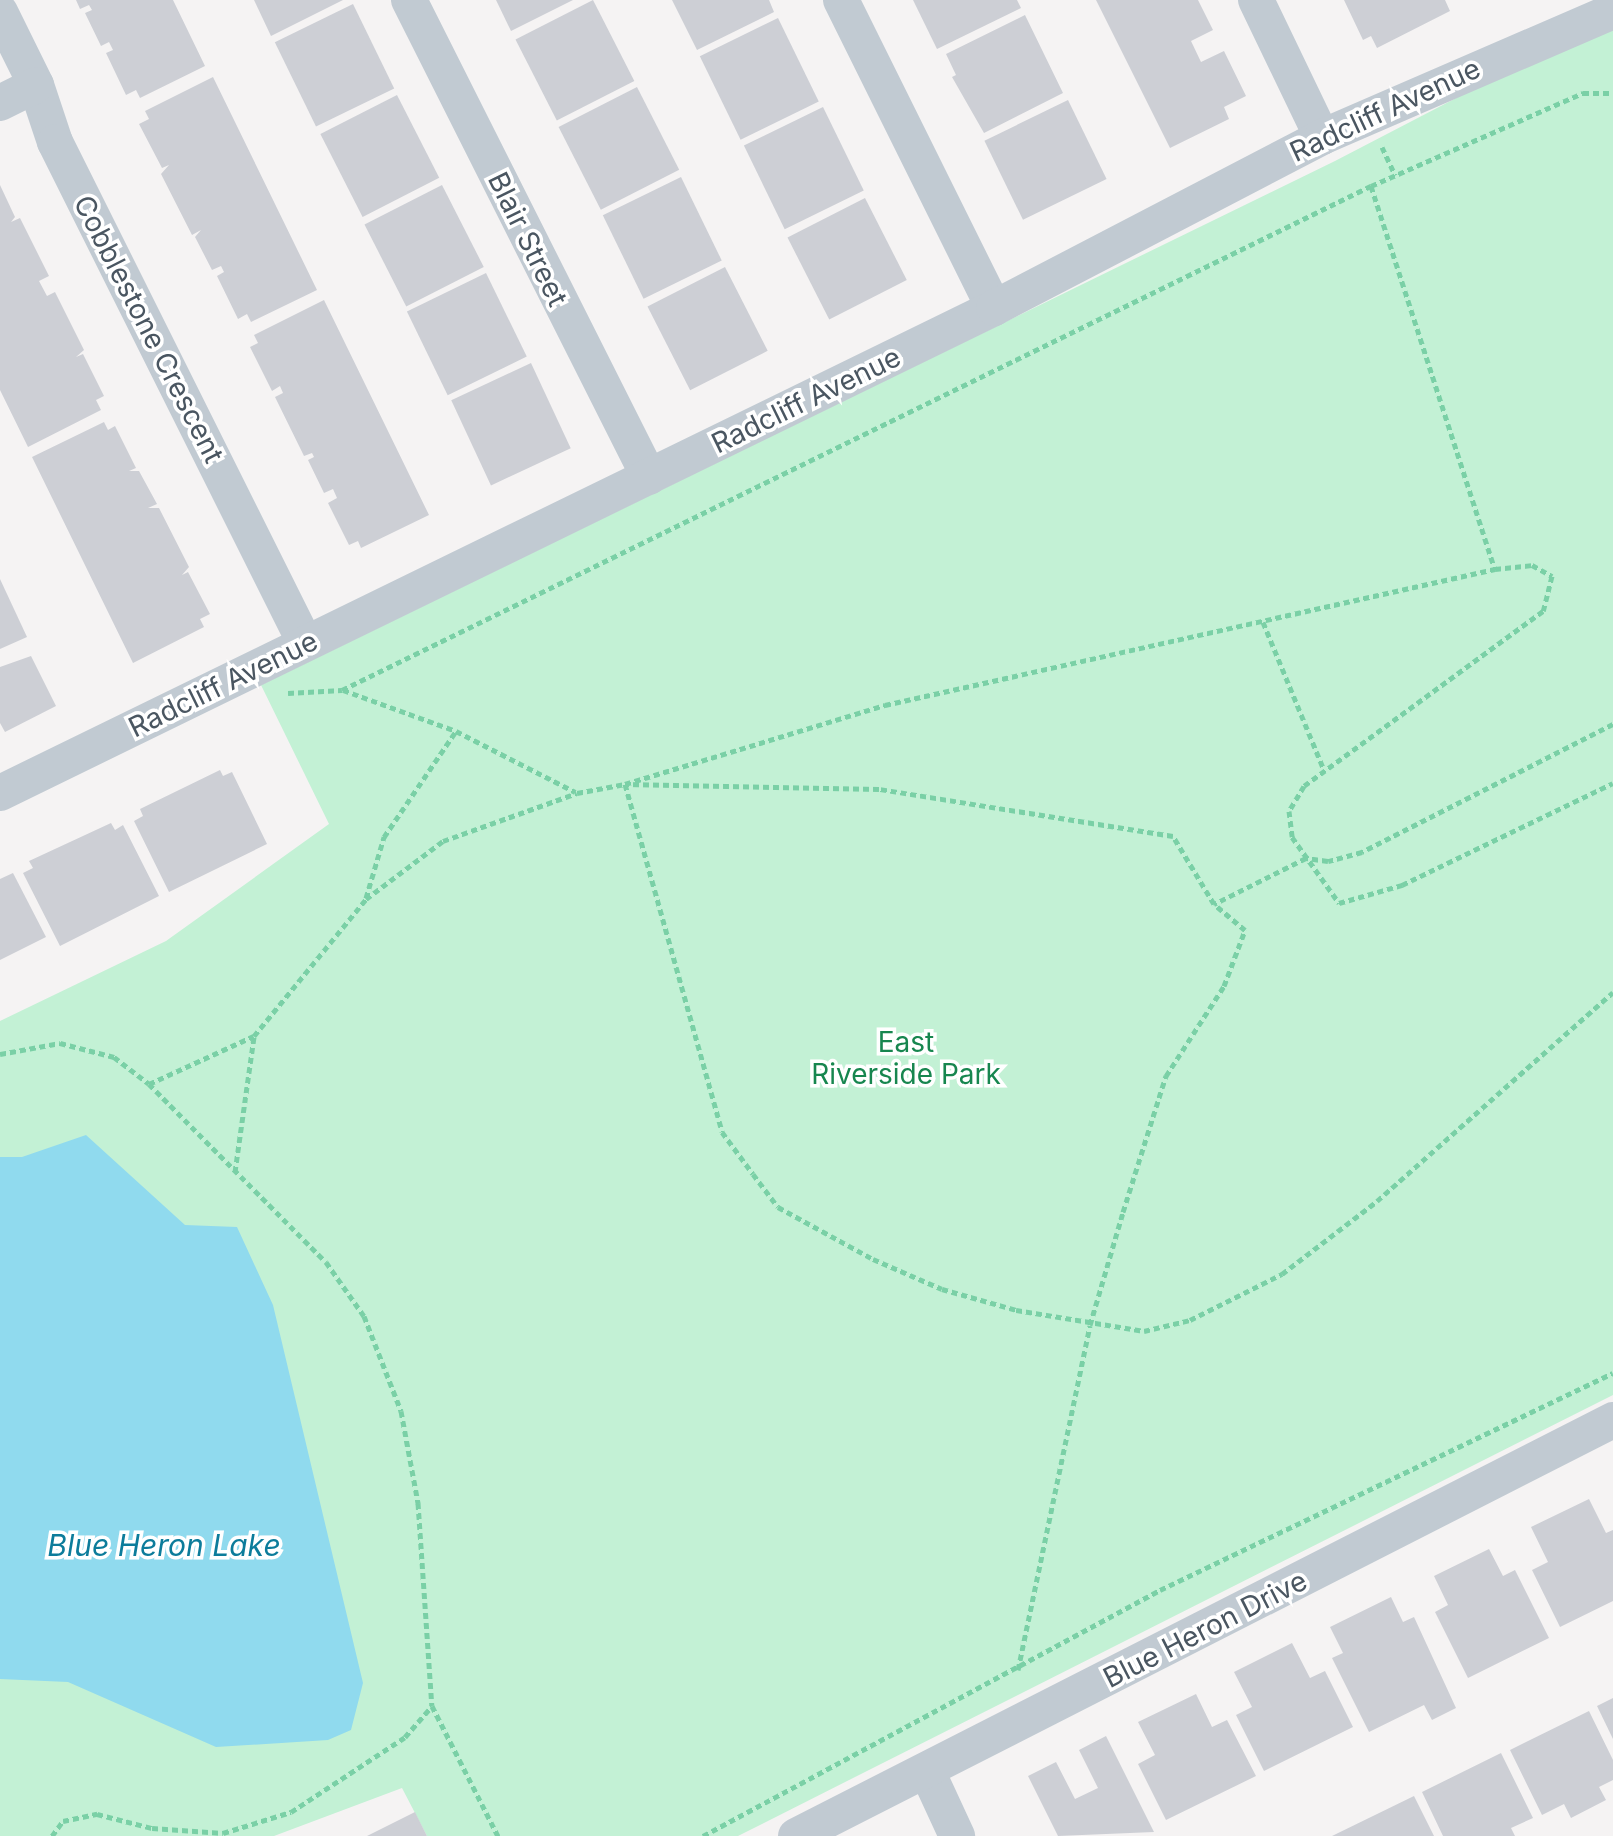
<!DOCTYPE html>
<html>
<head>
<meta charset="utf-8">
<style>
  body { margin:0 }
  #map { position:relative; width:1613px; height:1836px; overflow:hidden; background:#f5f3f3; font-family:Inter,sans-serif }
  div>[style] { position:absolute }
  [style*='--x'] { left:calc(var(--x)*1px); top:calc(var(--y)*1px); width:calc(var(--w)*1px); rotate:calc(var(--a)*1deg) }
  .green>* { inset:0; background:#c3f1d5 }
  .water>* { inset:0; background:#90daee }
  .building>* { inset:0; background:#cdcfd5; transform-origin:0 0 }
  .path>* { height:5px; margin-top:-2.5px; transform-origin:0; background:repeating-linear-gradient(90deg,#7ad0a6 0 6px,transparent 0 10px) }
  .street>* { height:36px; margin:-18px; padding:0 18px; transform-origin:18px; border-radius:18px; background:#c1cad2 }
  span { translate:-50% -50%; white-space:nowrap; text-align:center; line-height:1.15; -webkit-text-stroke:7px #fff; paint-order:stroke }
  .street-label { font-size:28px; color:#4a5661 }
  .park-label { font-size:28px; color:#17864f }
  .water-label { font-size:30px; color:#0c7c9b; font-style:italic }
</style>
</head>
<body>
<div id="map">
  <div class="green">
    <div style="clip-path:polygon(1613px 28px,1613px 1395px,738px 1836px,427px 1836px,402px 1788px,274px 1836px,0 1836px,0 1021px,166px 941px,329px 824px,261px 685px,1335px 161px,1537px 56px)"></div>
  </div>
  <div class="water">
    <div style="clip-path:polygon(86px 1135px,185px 1225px,237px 1227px,273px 1305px,363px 1683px,351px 1730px,328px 1740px,216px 1747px,68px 1682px,0 1679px,0 1157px,22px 1157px)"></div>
  </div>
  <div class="building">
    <div style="clip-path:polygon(76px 0,173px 0,205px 66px,140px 98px,136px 90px,126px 95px,106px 53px,113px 50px,109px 42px,101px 46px,85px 13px,92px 10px,89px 5px,80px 9px)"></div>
    <div style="clip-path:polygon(254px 0,343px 0,271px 36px)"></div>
    <div style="clip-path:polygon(496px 0,573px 0,511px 31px)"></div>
    <div style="left:593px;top:0;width:91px;height:87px;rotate:63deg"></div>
    <div style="clip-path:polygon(672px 0,769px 0,774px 12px,697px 50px)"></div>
    <div style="clip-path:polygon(913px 0,1017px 0,1021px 8px,937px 49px)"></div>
    <div style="clip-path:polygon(1096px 0,1198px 0,1213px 30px,1191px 41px,1201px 62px,1224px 51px,1246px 96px,1224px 107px,1229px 119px,1170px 148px)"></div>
    <div style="clip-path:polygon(1344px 0,1445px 0,1450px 11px,1377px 48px,1371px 36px,1363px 40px)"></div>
    <div style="left:353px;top:4px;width:94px;height:87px;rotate:64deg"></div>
    <div style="clip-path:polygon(1025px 15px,1063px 93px,984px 133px,952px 77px,956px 75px,946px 54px)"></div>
    <div style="left:778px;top:18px;width:93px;height:87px;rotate:64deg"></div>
    <div style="clip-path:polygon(213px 77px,317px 290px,251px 322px,247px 314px,238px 319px,217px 276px,224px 272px,221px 266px,212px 270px,195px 237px,201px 230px,192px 235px,161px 174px,169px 165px,162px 168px,139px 124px,149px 119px,145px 111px)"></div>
    <div style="left:637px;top:87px;width:93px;height:88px;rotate:63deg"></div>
    <div style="left:397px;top:95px;width:93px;height:86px;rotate:63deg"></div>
    <div style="left:1068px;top:100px;width:88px;height:93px;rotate:64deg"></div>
    <div style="left:823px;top:107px;width:93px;height:88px;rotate:64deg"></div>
    <div style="left:681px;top:177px;width:93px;height:87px;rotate:64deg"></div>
    <div style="clip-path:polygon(0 185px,15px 217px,11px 222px,20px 218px,49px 276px,39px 281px,47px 296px,55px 292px,84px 350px,76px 357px,83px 354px,104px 396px,96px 400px,101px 410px,28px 447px,0 390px)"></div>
    <div style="left:442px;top:185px;width:92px;height:87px;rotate:63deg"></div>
    <div style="left:865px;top:198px;width:92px;height:87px;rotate:63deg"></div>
    <div style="left:725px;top:267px;width:94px;height:87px;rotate:63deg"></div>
    <div style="left:486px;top:273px;width:93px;height:88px;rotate:64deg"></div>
    <div style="clip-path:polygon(324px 300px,429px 515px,361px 548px,358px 541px,349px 545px,328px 503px,337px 498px,333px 489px,324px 493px,308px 460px,314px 457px,312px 453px,304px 456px,275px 397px,283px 393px,280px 386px,272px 391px,250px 347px,258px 343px,254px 335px)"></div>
    <div style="left:531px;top:363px;width:94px;height:88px;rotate:65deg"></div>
    <div style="clip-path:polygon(104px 422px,108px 430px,115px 426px,136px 468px,129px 471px,139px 471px,157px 504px,148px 508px,159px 508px,189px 567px,182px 575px,188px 572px,210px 614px,200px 619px,204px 627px,133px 663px,32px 457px)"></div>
    <div style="clip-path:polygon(0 579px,27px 637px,0 649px)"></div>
    <div style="clip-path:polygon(31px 656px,56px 706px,5px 732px,0 723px,0 667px)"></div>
    <div style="clip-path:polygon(220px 770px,223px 776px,232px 772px,267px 844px,169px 892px,134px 821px,143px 816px,140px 809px)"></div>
    <div style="clip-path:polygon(111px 823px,115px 830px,123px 825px,159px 896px,60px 946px,23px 873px,33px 868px,29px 861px)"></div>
    <div style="clip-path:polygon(13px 873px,46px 937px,0 960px,0 879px)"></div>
    <div style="clip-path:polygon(1589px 1499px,1606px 1533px,1613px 1530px,1613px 1601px,1560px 1627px,1532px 1570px,1548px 1562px,1531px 1527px)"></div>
    <div style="clip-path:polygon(1489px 1549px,1503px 1576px,1515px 1570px,1549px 1638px,1468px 1678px,1435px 1612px,1448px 1605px,1434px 1576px)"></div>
    <div style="clip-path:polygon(1391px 1597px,1403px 1622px,1414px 1617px,1456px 1708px,1432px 1720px,1424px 1705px,1369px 1732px,1332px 1658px,1343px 1653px,1330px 1627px)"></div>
    <div style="clip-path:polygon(1292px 1643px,1310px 1678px,1325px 1671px,1353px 1727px,1264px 1771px,1236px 1715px,1252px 1707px,1234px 1672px)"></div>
    <div style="clip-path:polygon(1196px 1694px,1212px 1727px,1227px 1720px,1256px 1776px,1166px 1820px,1138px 1764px,1155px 1755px,1138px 1722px)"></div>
    <div style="clip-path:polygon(1613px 1698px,1613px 1739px,1597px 1706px)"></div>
    <div style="clip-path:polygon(1589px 1711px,1613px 1760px,1613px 1780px,1599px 1787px,1606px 1800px,1571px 1818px,1564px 1804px,1542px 1815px,1510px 1750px)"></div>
    <div style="clip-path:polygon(1106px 1736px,1154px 1832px,1058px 1836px,1028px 1776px,1056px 1762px,1075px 1799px,1098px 1788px,1079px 1750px)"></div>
    <div style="clip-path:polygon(1501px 1753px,1533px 1818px,1511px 1828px,1515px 1836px,1443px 1836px,1422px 1792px)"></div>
    <div style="clip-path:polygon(1414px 1796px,1434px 1836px,1332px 1836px)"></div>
    <div style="clip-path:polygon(415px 1812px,427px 1836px,367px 1836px)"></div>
  </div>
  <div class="path">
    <div style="--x:1382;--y:147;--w:31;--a:65"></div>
    <div style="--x:1371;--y:186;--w:403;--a:72.1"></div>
    <div style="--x:1263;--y:622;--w:160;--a:67.6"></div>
    <div style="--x:343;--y:690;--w:120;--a:19.9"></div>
    <div style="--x:456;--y:731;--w:134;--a:27.1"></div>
    <div style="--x:288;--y:693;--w:54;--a:-3.2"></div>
    <div style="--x:342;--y:690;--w:1146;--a:-26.1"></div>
    <div style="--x:1371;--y:186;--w:232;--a:-23.7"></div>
    <div style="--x:1583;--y:93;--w:30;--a:0"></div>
    <div style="--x:1613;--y:724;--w:282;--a:153"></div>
    <div style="--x:1362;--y:852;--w:35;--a:165"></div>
    <div style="--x:1328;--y:861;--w:22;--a:-172"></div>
    <div style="--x:1306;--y:858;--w:103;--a:153.4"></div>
    <div style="--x:1214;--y:904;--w:79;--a:-121.1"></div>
    <div style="--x:1173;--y:836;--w:298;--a:-170.9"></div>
    <div style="--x:879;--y:789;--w:254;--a:-178.9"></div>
    <div style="--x:625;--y:784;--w:361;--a:74.4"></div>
    <div style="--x:722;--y:1132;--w:52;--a:53.6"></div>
    <div style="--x:753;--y:1174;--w:41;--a:52.9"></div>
    <div style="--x:778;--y:1207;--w:108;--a:28.7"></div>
    <div style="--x:873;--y:1259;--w:75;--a:23.5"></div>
    <div style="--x:942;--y:1289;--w:77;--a:15.8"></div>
    <div style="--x:1016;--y:1310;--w:130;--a:9.3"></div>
    <div style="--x:1144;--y:1331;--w:47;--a:-13.4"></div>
    <div style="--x:1190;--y:1320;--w:103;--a:-26.6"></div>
    <div style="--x:1282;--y:1274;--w:120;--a:-37.5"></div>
    <div style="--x:1377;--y:1201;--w:315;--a:-41.5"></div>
    <div style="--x:366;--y:898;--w:64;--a:-73.6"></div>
    <div style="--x:384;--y:837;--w:128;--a:-55.8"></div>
    <div style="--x:0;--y:1054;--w:61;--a:-10.4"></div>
    <div style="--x:60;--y:1043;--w:56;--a:14.5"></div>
    <div style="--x:114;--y:1057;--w:44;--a:37.6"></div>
    <div style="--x:149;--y:1084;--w:251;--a:45.2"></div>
    <div style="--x:326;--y:1262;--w:66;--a:54.9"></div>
    <div style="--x:364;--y:1316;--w:102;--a:68.7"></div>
    <div style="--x:401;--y:1411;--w:94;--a:79.5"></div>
    <div style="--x:418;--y:1503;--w:203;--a:86.1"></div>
    <div style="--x:432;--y:1706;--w:146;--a:63.1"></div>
    <div style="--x:149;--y:1084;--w:115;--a:-24.6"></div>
    <div style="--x:254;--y:1036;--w:177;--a:-50.7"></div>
    <div style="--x:366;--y:899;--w:96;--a:-37"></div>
    <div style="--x:443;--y:841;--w:142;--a:-19.7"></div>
    <div style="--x:577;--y:793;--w:49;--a:-10.6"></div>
    <div style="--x:625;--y:784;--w:272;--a:-16.9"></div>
    <div style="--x:885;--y:705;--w:625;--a:-12.57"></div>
    <div style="--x:1495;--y:569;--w:37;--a:-6"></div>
    <div style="--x:1532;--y:565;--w:23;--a:29"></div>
    <div style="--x:1552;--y:576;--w:36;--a:104"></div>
    <div style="--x:1543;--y:611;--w:296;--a:143.8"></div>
    <div style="--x:1304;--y:786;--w:29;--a:121"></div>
    <div style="--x:1289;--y:811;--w:26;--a:83"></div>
    <div style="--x:1292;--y:837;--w:81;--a:54.5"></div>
    <div style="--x:1339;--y:903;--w:66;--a:-15.9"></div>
    <div style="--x:1402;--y:885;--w:234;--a:-25.8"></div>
    <div style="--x:235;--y:1172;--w:137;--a:-82"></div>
    <div style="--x:1018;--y:1670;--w:352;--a:-78.2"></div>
    <div style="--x:1090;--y:1325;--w:118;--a:-73.7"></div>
    <div style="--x:1123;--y:1212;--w:143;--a:-72.5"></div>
    <div style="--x:1166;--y:1076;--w:107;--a:-57.2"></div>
    <div style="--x:1224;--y:986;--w:60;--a:-69.4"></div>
    <div style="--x:1245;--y:930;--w:40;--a:-140"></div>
    <div style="--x:52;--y:1836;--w:19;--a:-54"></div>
    <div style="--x:63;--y:1821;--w:35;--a:-12"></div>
    <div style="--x:97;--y:1814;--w:57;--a:14.3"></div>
    <div style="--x:152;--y:1828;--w:71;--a:4"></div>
    <div style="--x:223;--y:1833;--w:71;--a:-17.2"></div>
    <div style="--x:291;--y:1812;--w:136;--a:-33.3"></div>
    <div style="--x:405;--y:1737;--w:41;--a:-48.9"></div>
    <div style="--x:703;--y:1836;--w:519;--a:-28.29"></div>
    <div style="--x:1160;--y:1590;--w:502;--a:-25.6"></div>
  </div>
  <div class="street">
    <div style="--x:409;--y:0;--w:534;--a:63.29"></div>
    <div style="--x:841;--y:0;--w:344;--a:63.6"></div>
    <div style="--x:1256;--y:0;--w:152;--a:64.3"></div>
    <div style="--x:0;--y:12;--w:81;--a:63.7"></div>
    <div style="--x:36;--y:85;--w:60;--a:71.6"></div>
    <div style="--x:55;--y:142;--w:560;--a:63.48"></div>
    <div style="--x:0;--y:103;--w:40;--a:-26.6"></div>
    <div style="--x:0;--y:793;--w:1106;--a:-26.01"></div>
    <div style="--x:994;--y:308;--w:370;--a:-27.5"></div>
    <div style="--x:1322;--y:137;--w:317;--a:-23.4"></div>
    <div style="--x:927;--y:1771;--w:72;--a:65.2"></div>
    <div style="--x:796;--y:1836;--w:917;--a:-26.98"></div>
  </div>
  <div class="street-label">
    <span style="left:1385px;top:110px;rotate:-25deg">Radcliff Avenue</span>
    <span style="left:528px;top:239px;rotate:64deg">Blair Street</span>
    <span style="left:149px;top:329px;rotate:63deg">Cobblestone Crescent</span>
    <span style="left:806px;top:400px;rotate:-26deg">Radcliff Avenue</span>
    <span style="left:223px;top:684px;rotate:-26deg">Radcliff Avenue</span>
    <span style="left:1205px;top:1629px;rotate:-27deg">Blue Heron Drive</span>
  </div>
  <div class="park-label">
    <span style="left:906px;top:1058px">East<br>Riverside Park</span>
  </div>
  <div class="water-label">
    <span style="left:164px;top:1545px">Blue Heron Lake</span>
  </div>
</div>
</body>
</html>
